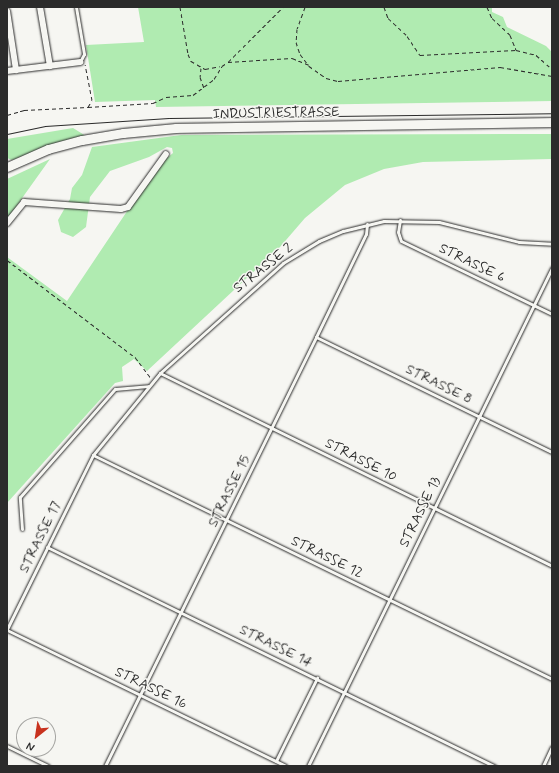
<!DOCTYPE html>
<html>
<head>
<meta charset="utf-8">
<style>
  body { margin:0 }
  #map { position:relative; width:559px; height:773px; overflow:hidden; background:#f6f6f2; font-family:Mynerve,sans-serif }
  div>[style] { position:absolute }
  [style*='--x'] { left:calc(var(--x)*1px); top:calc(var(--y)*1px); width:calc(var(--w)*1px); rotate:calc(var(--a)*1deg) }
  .green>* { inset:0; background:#b0ebb1 }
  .path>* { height:1px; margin-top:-0.5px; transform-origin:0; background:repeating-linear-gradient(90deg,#2b2b2b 0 4px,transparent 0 7px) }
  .roads { filter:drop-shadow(0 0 1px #2b2b2b) drop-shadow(0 0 1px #2b2b2b) }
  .service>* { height:3px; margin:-1.5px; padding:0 1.5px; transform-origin:1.5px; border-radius:1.5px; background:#f6f6f2 }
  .minor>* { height:6px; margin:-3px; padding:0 3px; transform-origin:3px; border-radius:3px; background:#f6f6f2 }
  .secondary>* { height:9px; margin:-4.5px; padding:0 4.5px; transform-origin:4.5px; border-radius:4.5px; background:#f6f6f2 }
  .tram>* { height:1px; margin:-0.5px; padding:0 0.5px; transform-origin:0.5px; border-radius:0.5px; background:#2b2b2b }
  span { translate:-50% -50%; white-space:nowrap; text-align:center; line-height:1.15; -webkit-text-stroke:3px #f6f6f2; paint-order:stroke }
  .street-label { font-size:14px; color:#2b2b2b }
  .frame { position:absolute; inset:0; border:8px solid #2b2b2b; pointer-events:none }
  .north { position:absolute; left:16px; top:717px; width:40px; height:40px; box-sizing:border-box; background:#f6f6f2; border:1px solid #a5a5a2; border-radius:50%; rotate:210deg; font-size:11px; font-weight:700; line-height:16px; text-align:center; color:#2b2b2b }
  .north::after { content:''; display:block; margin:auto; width:14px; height:18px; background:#c8321e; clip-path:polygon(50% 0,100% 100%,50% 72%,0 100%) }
</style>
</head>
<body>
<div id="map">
  <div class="green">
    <div style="clip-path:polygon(138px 7px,492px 7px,492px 12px,503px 17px,507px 27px,546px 46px,552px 52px,552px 101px,156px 107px,155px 100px,95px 102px,86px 45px,144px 42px)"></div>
    <div style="clip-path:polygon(73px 128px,86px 136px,12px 160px,7px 158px,7px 139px)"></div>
    <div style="clip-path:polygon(552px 134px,552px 159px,423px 162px,384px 169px,345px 185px,305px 218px,280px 247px,147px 371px,134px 359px,122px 367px,123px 381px,115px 383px,7px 503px,7px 257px,67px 301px,162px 159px,167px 158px,173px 153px,172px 148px,167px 147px,149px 157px,110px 171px,90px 197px,86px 227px,73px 237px,61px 232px,58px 220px,70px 199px,72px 188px,82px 175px,92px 147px,181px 135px)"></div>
    <div style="clip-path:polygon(50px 159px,25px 194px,7px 220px,7px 179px)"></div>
  </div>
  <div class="path">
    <div style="--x:180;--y:7;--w:48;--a:80.3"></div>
    <div style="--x:188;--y:54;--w:8;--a:67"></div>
    <div style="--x:191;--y:61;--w:16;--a:30"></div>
    <div style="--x:205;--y:69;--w:15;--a:-11"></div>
    <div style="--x:305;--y:7;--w:23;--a:110"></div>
    <div style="--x:297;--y:29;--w:13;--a:94"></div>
    <div style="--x:296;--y:42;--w:13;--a:72"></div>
    <div style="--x:300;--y:54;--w:15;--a:53"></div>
    <div style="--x:309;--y:66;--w:21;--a:35"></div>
    <div style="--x:326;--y:78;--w:12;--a:14"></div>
    <div style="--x:338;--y:81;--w:163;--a:-4.9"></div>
    <div style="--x:500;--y:67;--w:53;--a:9.8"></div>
    <div style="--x:384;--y:7;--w:12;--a:70"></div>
    <div style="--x:388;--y:18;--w:26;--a:43"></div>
    <div style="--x:407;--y:36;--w:23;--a:56"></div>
    <div style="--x:420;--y:55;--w:96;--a:-3"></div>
    <div style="--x:487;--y:7;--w:12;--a:66"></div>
    <div style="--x:492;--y:18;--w:25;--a:43"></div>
    <div style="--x:510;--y:35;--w:16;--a:68"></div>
    <div style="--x:516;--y:50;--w:21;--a:14"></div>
    <div style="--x:536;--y:55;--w:21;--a:41"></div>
    <div style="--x:228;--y:62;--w:78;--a:-45"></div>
    <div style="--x:201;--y:68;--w:9;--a:96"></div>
    <div style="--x:200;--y:77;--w:12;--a:70"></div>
    <div style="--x:88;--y:107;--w:65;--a:-3.5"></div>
    <div style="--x:153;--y:103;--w:14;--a:-25"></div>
    <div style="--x:166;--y:97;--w:27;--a:-4"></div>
    <div style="--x:193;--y:95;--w:26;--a:-37"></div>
    <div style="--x:214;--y:79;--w:15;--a:-58"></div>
    <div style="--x:222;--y:66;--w:7;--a:-34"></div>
    <div style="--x:228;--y:62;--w:64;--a:-3.6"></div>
    <div style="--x:292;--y:58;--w:18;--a:22"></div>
    <div style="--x:7;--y:115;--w:18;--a:-16"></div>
    <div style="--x:24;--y:110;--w:64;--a:-2.7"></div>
    <div style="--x:88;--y:107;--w:8;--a:-60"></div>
    <div style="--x:92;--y:100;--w:36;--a:-101"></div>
    <div style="--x:7;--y:260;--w:161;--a:37.2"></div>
    <div style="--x:135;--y:357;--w:26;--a:53"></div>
  </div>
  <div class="roads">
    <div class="service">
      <div style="--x:76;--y:7;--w:48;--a:80.3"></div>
      <div style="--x:84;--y:54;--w:9;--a:117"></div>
      <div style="--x:400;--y:220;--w:12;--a:99"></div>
      <div style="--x:398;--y:232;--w:9;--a:72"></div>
      <div style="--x:401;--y:241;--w:168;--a:25.8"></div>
      <div style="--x:316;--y:337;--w:263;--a:26"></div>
      <div style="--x:160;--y:373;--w:437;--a:26.2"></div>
      <div style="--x:93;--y:455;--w:511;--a:26.01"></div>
      <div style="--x:22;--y:529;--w:32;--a:-94"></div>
      <div style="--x:20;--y:497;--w:144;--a:-48.7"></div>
      <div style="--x:115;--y:389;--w:33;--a:-5"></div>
      <div style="--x:47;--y:547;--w:499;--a:26.1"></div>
      <div style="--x:7;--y:629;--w:194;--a:-63.7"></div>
      <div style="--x:93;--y:455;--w:106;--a:-50.7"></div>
      <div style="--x:160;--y:373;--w:165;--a:-41.8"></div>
      <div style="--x:283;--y:263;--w:42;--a:-31.4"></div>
      <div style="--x:319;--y:241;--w:26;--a:-23"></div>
      <div style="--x:343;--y:231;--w:42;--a:-13.7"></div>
      <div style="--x:384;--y:221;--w:55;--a:1"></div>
      <div style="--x:439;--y:222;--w:82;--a:14"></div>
      <div style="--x:519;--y:242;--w:33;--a:3"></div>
      <div style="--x:7;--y:630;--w:310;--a:26"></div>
      <div style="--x:7;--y:746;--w:46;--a:26"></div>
      <div style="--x:276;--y:761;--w:93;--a:-63.7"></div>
      <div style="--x:105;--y:766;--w:478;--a:-63.8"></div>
      <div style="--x:316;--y:337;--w:114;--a:-64.1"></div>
      <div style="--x:366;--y:234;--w:10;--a:-84"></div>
      <div style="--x:308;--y:766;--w:555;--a:-63.9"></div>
      <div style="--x:543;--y:766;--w:21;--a:-65"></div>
    </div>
    <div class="minor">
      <div style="--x:40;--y:7;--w:60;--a:80.4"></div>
      <div style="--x:7;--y:11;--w:60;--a:81.3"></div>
      <div style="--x:7;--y:71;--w:74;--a:-7"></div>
      <div style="--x:7;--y:223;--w:27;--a:-51"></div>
      <div style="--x:24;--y:202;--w:97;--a:4.1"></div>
      <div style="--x:121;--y:209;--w:7;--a:-16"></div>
      <div style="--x:128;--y:207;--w:65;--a:-54.4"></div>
    </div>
    <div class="secondary">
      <div style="--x:7;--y:167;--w:45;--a:-23.7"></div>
      <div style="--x:48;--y:149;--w:35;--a:-15"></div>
      <div style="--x:82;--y:140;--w:42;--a:-9.7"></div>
      <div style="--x:123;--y:133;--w:53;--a:-5.4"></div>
      <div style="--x:176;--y:128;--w:376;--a:-0.9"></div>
    </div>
  </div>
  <div class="tram">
    <div style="--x:7;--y:134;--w:39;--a:-12"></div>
    <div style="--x:45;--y:126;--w:124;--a:-3.7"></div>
    <div style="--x:169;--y:118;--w:383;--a:-0.7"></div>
  </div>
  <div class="street-label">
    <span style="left:276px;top:113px;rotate:-1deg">INDUSTRIESTRASSE</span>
    <span style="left:472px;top:263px;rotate:26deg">STRASSE 6</span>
    <span style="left:263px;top:268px;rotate:-38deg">STRASSE 2</span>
    <span style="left:439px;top:384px;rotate:26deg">STRASSE 8</span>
    <span style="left:361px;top:460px;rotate:27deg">STRASSE 10</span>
    <span style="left:229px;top:491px;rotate:-64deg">STRASSE 15</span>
    <span style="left:420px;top:512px;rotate:-64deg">STRASSE 13</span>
    <span style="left:40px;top:537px;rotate:-64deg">STRASSE 17</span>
    <span style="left:327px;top:557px;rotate:26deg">STRASSE 12</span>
    <span style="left:276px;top:646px;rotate:26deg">STRASSE 14</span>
    <span style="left:151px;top:688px;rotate:26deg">STRASSE 16</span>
  </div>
  <div class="frame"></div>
  <div class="north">N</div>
</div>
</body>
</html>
